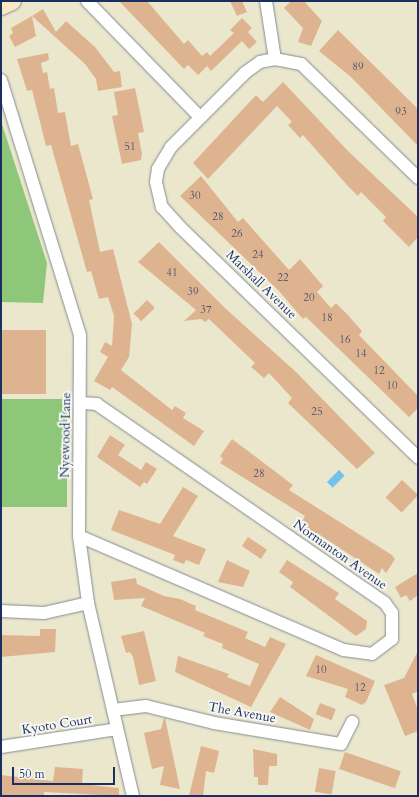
<!DOCTYPE html>
<html>
<head>
<meta charset="utf-8">
<style>
  body { margin:0 }
  #map { position:relative; width:419px; height:797px; overflow:hidden; background:#ebe7cc; font-family:Cardo,serif }
  div>[style] { position:absolute }
  [style*='--x'] { left:calc(var(--x)*1px); top:calc(var(--y)*1px); width:calc(var(--w)*1px); rotate:calc(var(--a)*1deg) }
  .green>* { inset:0; background:#8ec77a; transform-origin:0 0 }
  .water>* { inset:0; background:#72c2ed; transform-origin:0 0 }
  .building>* { inset:0; background:#deb490; transform-origin:0 0 }
  .roads { filter:drop-shadow(0 0 1px #838b95) drop-shadow(0 0 1px #838b95) }
  .street>* { height:12px; margin:-6px; padding:0 6px; transform-origin:6px; border-radius:6px; background:#fff }
  .secondary>* { height:18px; margin:-9px; padding:0 9px; transform-origin:9px; border-radius:9px; background:#fae7c3 }
  span { translate:-50% -50%; white-space:nowrap; text-align:center; line-height:1.15; -webkit-text-stroke:4px #f6f6f2; paint-order:stroke }
  .number-label { font-size:11px; color:#4c506a }
  .number-label span { -webkit-text-stroke-width:0 }
  .street-label { font-size:13px; color:#1b2f5e }
  .frame { position:absolute; inset:0; border:2px solid #1b2f5e; pointer-events:none }
  .scale { position:absolute; left:12px; top:767px; width:103px; height:18px; box-sizing:border-box; border:2px solid #1b2f5e; border-top:0; padding-left:5px; font-size:12px; line-height:14px; white-space:nowrap; color:#1b2f5e; -webkit-text-stroke:3px #f6f6f2; paint-order:stroke }
</style>
</head>
<body>
<div id="map">
  <div class="green">
    <div style="clip-path:polygon(1px 121px,47px 263px,43px 303px,1px 302px)"></div>
    <div style="left:1px;top:399px;width:66px;height:108px"></div>
  </div>
  <div class="water">
    <div style="left:339px;top:470px;width:8px;height:17px;rotate:45deg"></div>
  </div>
  <div class="building">
    <div style="clip-path:polygon(119px 1px,147px 1px,184px 44px,188px 40px,202px 56px,207px 52px,210px 56px,234px 33px,230px 30px,242px 18px,252px 28px,248px 32px,257px 42px,249px 49px,242px 41px,211px 71px,207px 66px,198px 75px,188px 65px,184px 69px)"></div>
    <div style="clip-path:polygon(230px 1px,242px 1px,247px 12px,237px 16px)"></div>
    <div style="clip-path:polygon(291px 1px,304px 1px,322px 21px,311px 46px,298px 42px,303px 28px,284px 8px)"></div>
    <div style="clip-path:polygon(43px 9px,56px 32px,66px 21px,95px 47px,114px 72px,120px 71px,122px 87px,98px 91px,96px 79px,85px 64px,32px 16px)"></div>
    <div style="clip-path:polygon(32px 16px,36px 36px,15px 47px,9px 36px,13px 33px,11px 28px)"></div>
    <div style="clip-path:polygon(338px 30px,418px 109px,418px 146px,351px 77px,319px 51px)"></div>
    <div style="clip-path:polygon(48px 53px,49px 60px,41px 63px,43px 73px,47px 72px,50px 89px,54px 88px,58px 113px,65px 112px,71px 146px,78px 144px,93px 199px,89px 200px,100px 252px,113px 249px,132px 324px,129px 357px,121px 370px,172px 410px,175px 406px,186px 413px,183px 418px,204px 431px,194px 446px,112px 387px,110px 390px,94px 381px,108px 357px,100px 352px,105px 342px,112px 346px,114px 316px,108px 297px,99px 299px,91px 271px,87px 272px,51px 145px,46px 146px,32px 90px,27px 91px,17px 59px)"></div>
    <div style="clip-path:polygon(283px 82px,348px 151px,418px 217px,418px 237px,409px 247px,383px 221px,386px 217px,361px 192px,358px 196px,347px 185px,303px 135px,300px 138px,288px 125px,292px 122px,277px 106px,208px 179px,193px 163px,256px 95px,263px 102px)"></div>
    <div style="clip-path:polygon(135px 88px,144px 132px,138px 133px,142px 154px,141px 160px,122px 164px,112px 116px,118px 115px,114px 92px)"></div>
    <div style="clip-path:polygon(201px 176px,238px 222px,243px 218px,289px 270px,300px 259px,323px 286px,317px 292px,331px 308px,336px 303px,346px 313px,362px 331px,359px 335px,418px 396px,418px 408px,409px 417px,306px 317px,303px 319px,279px 291px,180px 196px)"></div>
    <div style="clip-path:polygon(159px 242px,225px 308px,296px 372px,375px 453px,357px 469px,288px 403px,292px 398px,269px 373px,264px 378px,251px 367px,255px 363px,209px 319px,205px 322px,201px 319px,184px 321px,196px 310px,138px 262px)"></div>
    <div style="left:147px;top:300px;width:11px;height:19px;rotate:45deg"></div>
    <div style="left:1px;top:330px;width:45px;height:64px"></div>
    <div style="clip-path:polygon(110px 435px,125px 445px,118px 455px,141px 470px,146px 462px,157px 469px,147px 484px,144px 482px,140px 487px,97px 457px)"></div>
    <div style="clip-path:polygon(232px 439px,293px 485px,289px 490px,392px 555px,395px 559px,386px 573px,382px 568px,379px 574px,317px 533px,315px 536px,305px 530px,308px 526px,302px 522px,305px 516px,220px 463px,223px 459px,220px 456px)"></div>
    <div style="left:402px;top:480px;width:22px;height:24px;rotate:43deg"></div>
    <div style="clip-path:polygon(183px 487px,198px 496px,173px 536px,206px 549px,199px 565px,186px 560px,184px 564px,173px 560px,175px 555px,111px 530px,119px 510px,160px 524px)"></div>
    <div style="left:248px;top:537px;width:23px;height:11px;rotate:34deg"></div>
    <div style="clip-path:polygon(227px 560px,250px 571px,243px 587px,218px 582px)"></div>
    <div style="clip-path:polygon(287px 560px,339px 593px,335px 599px,367px 621px,366px 629px,356px 636px,290px 587px,293px 582px,279px 572px)"></div>
    <div style="clip-path:polygon(418px 573px,418px 595px,410px 601px,406px 595px,401px 598px,395px 587px)"></div>
    <div style="clip-path:polygon(136px 578px,137px 584px,164px 596px,180px 599px,196px 606px,195px 610px,248px 632px,245px 638px,265px 647px,270px 637px,286px 644px,251px 707px,175px 672px,178px 656px,229px 674px,227px 677px,250px 686px,259px 664px,222px 648px,223px 644px,203px 636px,205px 633px,141px 606px,145px 598px,114px 600px,111px 582px)"></div>
    <div style="clip-path:polygon(40px 629px,56px 629px,55px 652px,1px 657px,1px 635px,40px 636px)"></div>
    <div style="clip-path:polygon(144px 631px,156px 681px,139px 685px,133px 657px,130px 652px,126px 653px,121px 636px)"></div>
    <div style="clip-path:polygon(418px 651px,418px 691px,412px 694px,418px 710px,418px 731px,405px 736px,384px 685px,404px 678px)"></div>
    <div style="clip-path:polygon(316px 655px,375px 681px,366px 702px,362px 705px,345px 697px,348px 689px,306px 676px)"></div>
    <div style="clip-path:polygon(280px 697px,314px 719px,310px 730px,270px 712px)"></div>
    <div style="left:320px;top:703px;width:17px;height:12px;rotate:21deg"></div>
    <div style="clip-path:polygon(164px 718px,165px 718px,180px 789px,160px 785px,164px 766px,152px 769px,144px 733px,161px 729px)"></div>
    <div style="clip-path:polygon(201px 746px,219px 751px,214px 773px,206px 771px,203px 796px,189px 796px)"></div>
    <div style="clip-path:polygon(253px 749px,277px 754px,277px 766px,269px 766px,268px 785px,258px 785px,258px 777px,254px 777px)"></div>
    <div style="left:345px;top:752px;width:59px;height:18px;rotate:19deg"></div>
    <div style="clip-path:polygon(55px 767px,83px 769px,82px 784px,119px 788px,119px 796px,44px 792px,44px 796px,1px 796px,1px 775px,53px 781px)"></div>
    <div style="left:319px;top:768px;width:17px;height:24px;rotate:10deg"></div>
  </div>
  <div class="roads">
    <div class="street">
      <div style="--x:87;--y:1;--w:162;--a:45.8"></div>
      <div style="--x:266;--y:1;--w:59;--a:81.2"></div>
      <div style="--x:1;--y:80;--w:267;--a:72.8"></div>
      <div style="--x:80;--y:335;--w:201;--a:90.3"></div>
      <div style="--x:79;--y:536;--w:68;--a:82.3"></div>
      <div style="--x:88;--y:603;--w:198;--a:76.9"></div>
      <div style="--x:418;--y:178;--w:163;--a:-135.7"></div>
      <div style="--x:301;--y:64;--w:26;--a:-169"></div>
      <div style="--x:275;--y:59;--w:15;--a:169"></div>
      <div style="--x:260;--y:62;--w:19;--a:144"></div>
      <div style="--x:245;--y:73;--w:105;--a:135"></div>
      <div style="--x:171;--y:147;--w:26;--a:121"></div>
      <div style="--x:158;--y:169;--w:13;--a:99"></div>
      <div style="--x:156;--y:182;--w:26;--a:77"></div>
      <div style="--x:162;--y:207;--w:27;--a:48"></div>
      <div style="--x:180;--y:227;--w:332;--a:44.1"></div>
      <div style="--x:79;--y:536;--w:288;--a:23.3"></div>
      <div style="--x:344;--y:650;--w:28;--a:8"></div>
      <div style="--x:372;--y:654;--w:25;--a:-37"></div>
      <div style="--x:392;--y:639;--w:26;--a:-90"></div>
      <div style="--x:392;--y:613;--w:12;--a:-125"></div>
      <div style="--x:385;--y:603;--w:350;--a:-145.4"></div>
      <div style="--x:97;--y:404;--w:16;--a:-176"></div>
      <div style="--x:1;--y:611;--w:43;--a:2.7"></div>
      <div style="--x:44;--y:613;--w:45;--a:-12.8"></div>
      <div style="--x:113;--y:710;--w:33;--a:-7"></div>
      <div style="--x:146;--y:706;--w:70;--a:14"></div>
      <div style="--x:214;--y:723;--w:129;--a:9.4"></div>
      <div style="--x:341;--y:744;--w:25;--a:-63"></div>
      <div style="--x:1;--y:747;--w:117;--a:-8.8"></div>
    </div>
    <div class="secondary">
      <div style="--x:1;--y:6;--w:12;--a:-24"></div>
    </div>
  </div>
  <div class="number-label">
    <span style="left:358px;top:67px">89</span>
    <span style="left:401px;top:112px">93</span>
    <span style="left:130px;top:147px">51</span>
    <span style="left:195px;top:196px">30</span>
    <span style="left:218px;top:217px">28</span>
    <span style="left:237px;top:234px">26</span>
    <span style="left:258px;top:255px">24</span>
    <span style="left:172px;top:273px">41</span>
    <span style="left:283px;top:278px">22</span>
    <span style="left:193px;top:292px">39</span>
    <span style="left:309px;top:298px">20</span>
    <span style="left:206px;top:310px">37</span>
    <span style="left:327px;top:318px">18</span>
    <span style="left:345px;top:340px">16</span>
    <span style="left:361px;top:354px">14</span>
    <span style="left:379px;top:371px">12</span>
    <span style="left:392px;top:386px">10</span>
    <span style="left:317px;top:412px">25</span>
    <span style="left:259px;top:474px">28</span>
    <span style="left:321px;top:670px">10</span>
    <span style="left:360px;top:688px">12</span>
  </div>
  <div class="street-label">
    <span style="left:261px;top:285px;rotate:44deg">Marshall Avenue</span>
    <span style="left:66px;top:435px;rotate:-89deg">Nyewood Lane</span>
    <span style="left:340px;top:555px;rotate:35deg">Normanton Avenue</span>
    <span style="left:242px;top:713px;rotate:10deg">The Avenue</span>
    <span style="left:57px;top:725px;rotate:-9deg">Kyoto Court</span>
  </div>
  <div class="frame"></div>
  <div class="scale">50 m</div>
</div>
</body>
</html>
